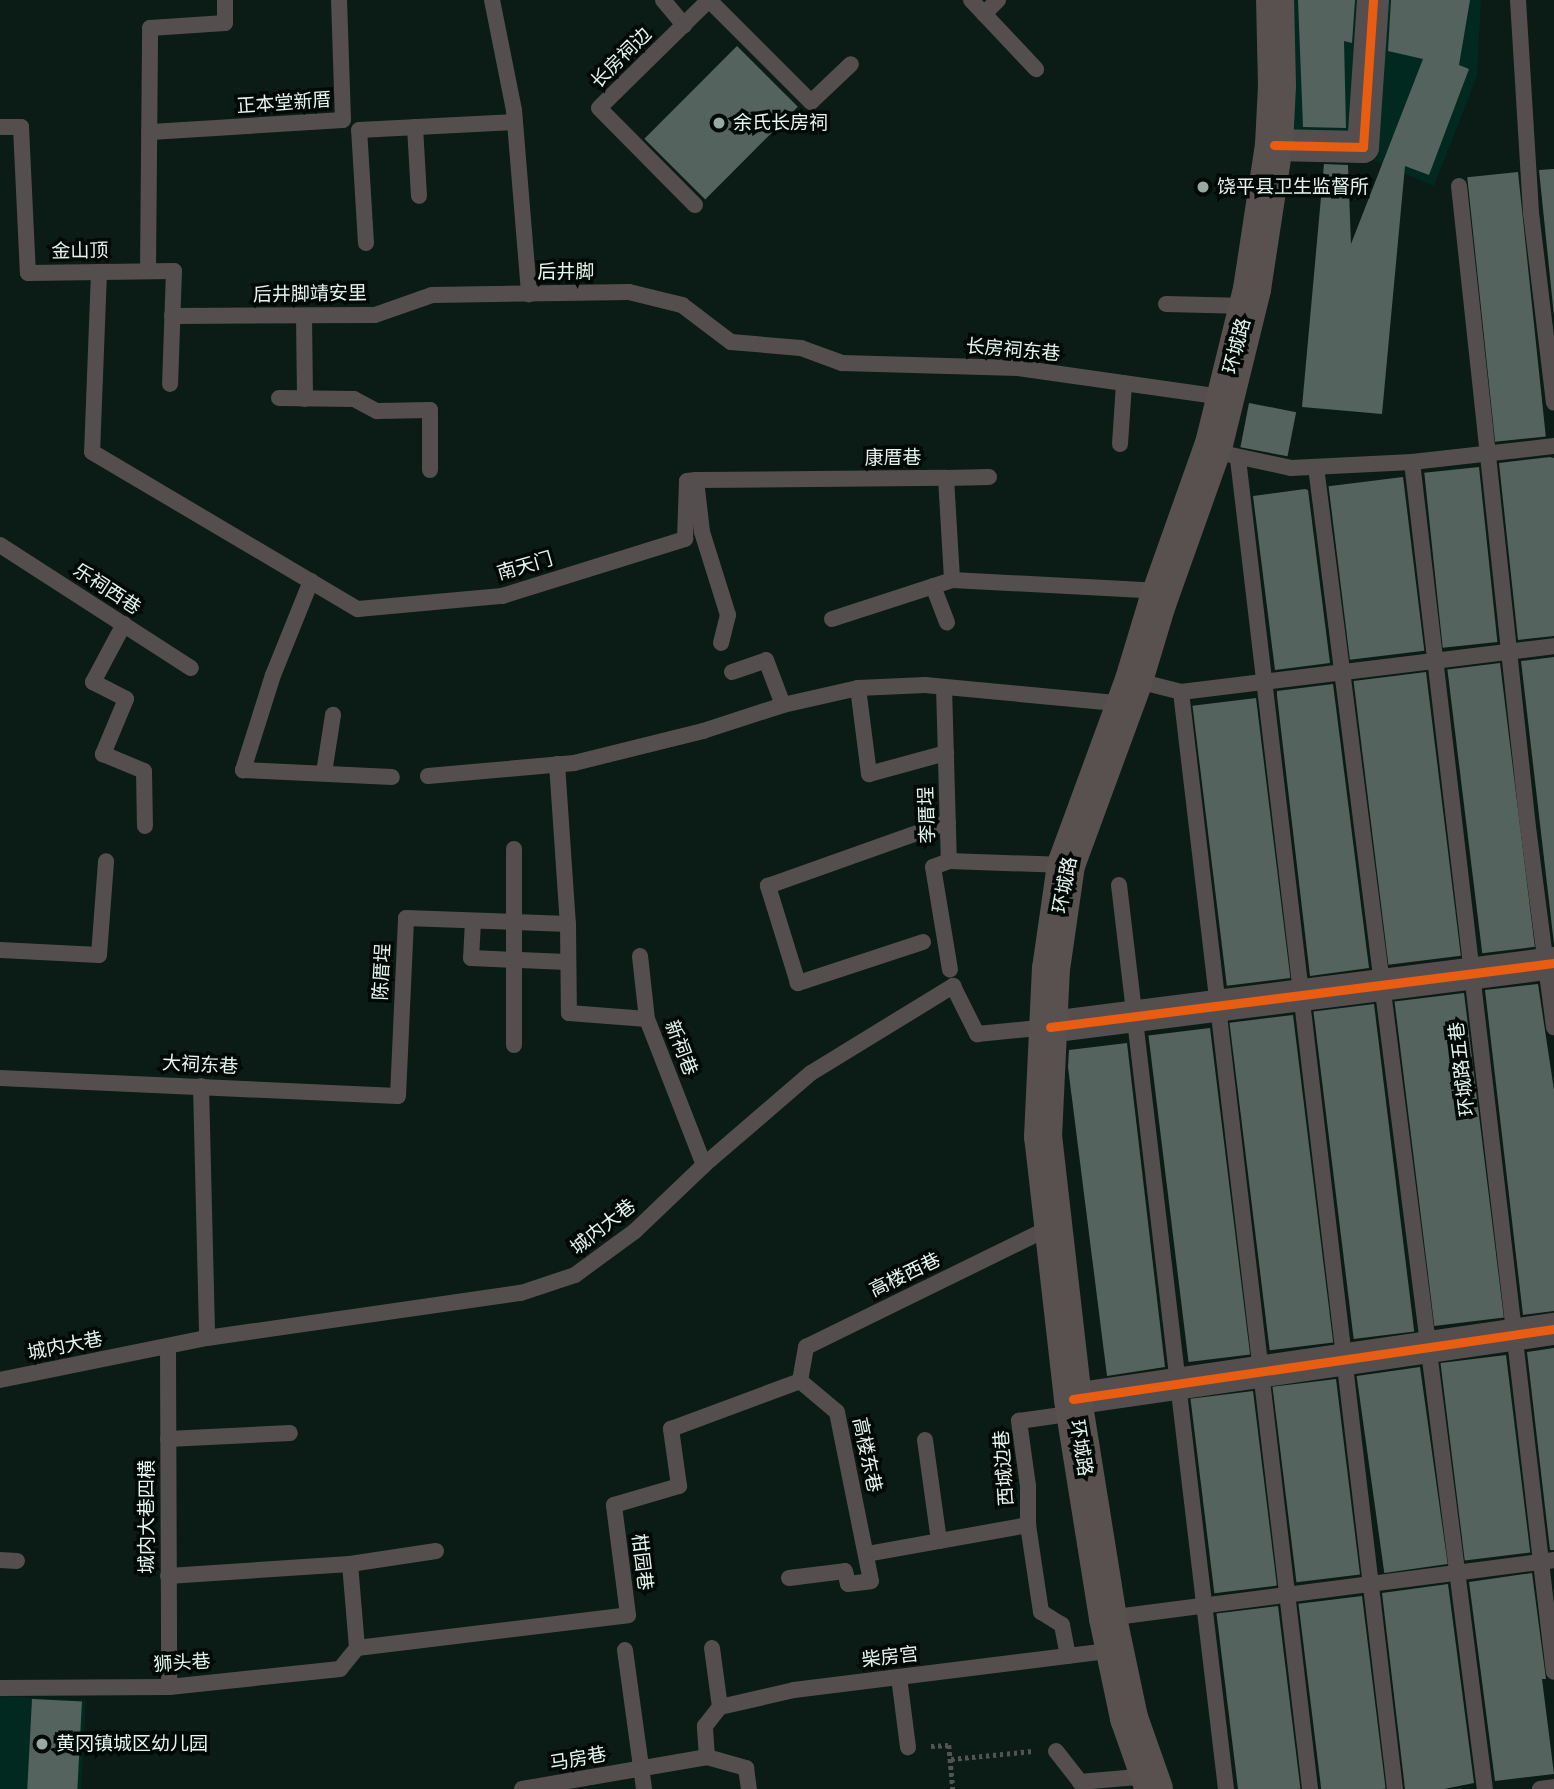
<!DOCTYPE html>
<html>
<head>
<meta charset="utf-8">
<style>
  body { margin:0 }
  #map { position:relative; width:1554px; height:1789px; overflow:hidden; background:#0b1b16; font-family:"Fira Sans Condensed","Noto Sans SC",sans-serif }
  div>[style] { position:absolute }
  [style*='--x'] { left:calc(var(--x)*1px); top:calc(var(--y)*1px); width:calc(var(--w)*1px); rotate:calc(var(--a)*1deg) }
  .built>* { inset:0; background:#02291f; transform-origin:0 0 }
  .building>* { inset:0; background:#55635e; transform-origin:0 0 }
  .path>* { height:4.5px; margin-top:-2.25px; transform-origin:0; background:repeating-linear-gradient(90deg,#535452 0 3.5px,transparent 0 7px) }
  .lane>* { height:16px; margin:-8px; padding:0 8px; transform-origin:8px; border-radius:8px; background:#544f4e }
  .street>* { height:32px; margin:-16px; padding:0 16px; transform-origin:16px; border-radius:16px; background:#544f4e }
  .secondary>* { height:38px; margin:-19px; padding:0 19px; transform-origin:19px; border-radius:19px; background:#585150 }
  .cycleway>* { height:9px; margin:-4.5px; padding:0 4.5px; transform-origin:4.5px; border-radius:4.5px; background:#e95d12 }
  .dots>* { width:19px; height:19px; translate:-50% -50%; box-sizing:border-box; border:4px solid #010906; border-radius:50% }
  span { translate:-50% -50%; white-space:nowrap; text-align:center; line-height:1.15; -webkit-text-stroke:7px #010906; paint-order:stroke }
  .street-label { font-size:19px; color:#e4f5ee }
  .poi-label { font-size:19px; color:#e4f5ee }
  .left { translate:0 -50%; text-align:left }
</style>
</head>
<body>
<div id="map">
  <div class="built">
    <div style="clip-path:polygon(1275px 0,1481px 0,1477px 76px,1434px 186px,1366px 157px,1274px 145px)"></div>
    <div style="left:0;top:1696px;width:86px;height:93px;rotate:3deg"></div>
  </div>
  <div class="building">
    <div style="clip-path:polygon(1298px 0,1355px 0,1352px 43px,1344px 41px,1346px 128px,1303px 127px)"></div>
    <div style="clip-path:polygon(1391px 0,1470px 0,1459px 65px,1469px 69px,1429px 175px,1405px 166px,1382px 414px,1302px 407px,1324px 164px,1348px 165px,1351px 244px,1423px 59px,1388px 51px)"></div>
    <div style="left:737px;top:46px;width:86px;height:131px;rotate:45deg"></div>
    <div style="clip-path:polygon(1554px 169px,1554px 316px,1539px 170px)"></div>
    <div style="left:1518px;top:172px;width:266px;height:51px;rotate:84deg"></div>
    <div style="left:1249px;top:403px;width:48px;height:45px;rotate:11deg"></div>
    <div style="clip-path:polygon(1550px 457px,1554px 458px,1554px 636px,1518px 640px,1499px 463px)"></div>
    <div style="left:1479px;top:467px;width:176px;height:55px;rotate:84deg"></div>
    <div style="left:1403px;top:477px;width:175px;height:75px;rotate:83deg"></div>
    <div style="clip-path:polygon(1305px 489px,1308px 490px,1330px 663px,1275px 670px,1253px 496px)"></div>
    <div style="clip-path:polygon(1554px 657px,1554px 944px,1521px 661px)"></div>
    <div style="left:1500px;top:663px;width:286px;height:53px;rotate:83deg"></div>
    <div style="left:1426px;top:672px;width:286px;height:73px;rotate:83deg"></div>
    <div style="clip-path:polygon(1333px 684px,1369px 968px,1310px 976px,1277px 696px,1277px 691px)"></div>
    <div style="left:1256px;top:698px;width:282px;height:64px;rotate:83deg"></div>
    <div style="clip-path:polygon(1538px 984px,1554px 1090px,1554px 1311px,1523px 1315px,1485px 990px)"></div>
    <div style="left:1464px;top:993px;width:327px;height:70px;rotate:83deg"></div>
    <div style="left:1374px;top:1004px;width:330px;height:61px;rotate:83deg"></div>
    <div style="left:1293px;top:1015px;width:330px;height:64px;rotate:83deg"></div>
    <div style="left:1210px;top:1028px;width:329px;height:62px;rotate:83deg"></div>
    <div style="clip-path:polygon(1127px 1043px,1165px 1367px,1107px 1376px,1068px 1067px,1069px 1050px)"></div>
    <div style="clip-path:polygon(1554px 1348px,1554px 1550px,1550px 1550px,1527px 1352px)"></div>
    <div style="left:1506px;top:1355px;width:199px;height:66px;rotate:83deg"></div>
    <div style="left:1420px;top:1367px;width:199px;height:64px;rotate:82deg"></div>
    <div style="left:1336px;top:1379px;width:197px;height:64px;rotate:83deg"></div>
    <div style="left:1253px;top:1391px;width:196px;height:63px;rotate:83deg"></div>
    <div style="clip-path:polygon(1532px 1573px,1546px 1679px,1542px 1679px,1554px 1774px,1495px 1781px,1469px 1582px)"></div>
    <div style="clip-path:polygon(1448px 1584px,1474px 1783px,1444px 1789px,1405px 1789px,1382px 1593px)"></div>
    <div style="left:1362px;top:1596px;width:194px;height:64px;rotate:83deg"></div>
    <div style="left:1278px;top:1606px;width:184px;height:62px;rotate:83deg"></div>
    <div style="left:32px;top:1699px;width:50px;height:90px;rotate:3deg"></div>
  </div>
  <div class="path">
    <div style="--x:931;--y:1746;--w:18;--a:-3"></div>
    <div style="--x:949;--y:1745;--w:44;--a:84.8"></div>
    <div style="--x:951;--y:1759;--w:82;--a:-5.6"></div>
  </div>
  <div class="lane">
    <div style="--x:492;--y:0;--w:112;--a:78.7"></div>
    <div style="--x:514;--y:110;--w:185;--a:85.3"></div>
    <div style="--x:663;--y:0;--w:33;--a:50"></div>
    <div style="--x:709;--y:0;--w:144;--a:45"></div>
    <div style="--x:811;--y:102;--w:55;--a:-43.5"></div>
    <div style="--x:971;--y:0;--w:95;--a:46.7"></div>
    <div style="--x:1518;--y:0;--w:213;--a:86.5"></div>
    <div style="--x:1531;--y:213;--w:191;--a:83.1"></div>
    <div style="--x:984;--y:14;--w:20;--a:-45"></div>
    <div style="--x:0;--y:127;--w:21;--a:0"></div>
    <div style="--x:21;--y:127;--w:146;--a:87.3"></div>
    <div style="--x:28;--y:273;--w:146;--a:-0.8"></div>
    <div style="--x:174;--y:271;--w:113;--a:92"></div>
    <div style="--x:415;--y:127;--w:69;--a:86.7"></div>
    <div style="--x:151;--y:132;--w:192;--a:-3.6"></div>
    <div style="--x:343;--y:120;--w:120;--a:-91.9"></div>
    <div style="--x:1459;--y:186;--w:645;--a:83.86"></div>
    <div style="--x:1528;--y:827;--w:202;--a:82.6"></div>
    <div style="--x:695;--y:205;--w:136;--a:-134.7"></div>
    <div style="--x:599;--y:108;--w:154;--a:-44.5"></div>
    <div style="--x:366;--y:243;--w:113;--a:-93.5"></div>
    <div style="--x:359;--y:130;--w:156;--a:-2.9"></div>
    <div style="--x:148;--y:271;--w:243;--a:-89.5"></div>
    <div style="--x:150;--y:28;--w:75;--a:-3.8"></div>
    <div style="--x:225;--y:23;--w:23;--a:-90"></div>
    <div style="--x:99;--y:272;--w:180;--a:92.2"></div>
    <div style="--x:92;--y:452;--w:309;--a:30.6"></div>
    <div style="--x:358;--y:609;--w:145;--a:-5.2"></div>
    <div style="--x:502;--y:596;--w:192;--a:-17.3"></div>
    <div style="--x:685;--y:539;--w:58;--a:-88"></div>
    <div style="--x:687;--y:481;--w:9;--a:-6"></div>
    <div style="--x:1166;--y:304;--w:81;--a:1.4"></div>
    <div style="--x:172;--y:316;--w:203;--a:-0.3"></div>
    <div style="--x:375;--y:315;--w:60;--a:-19.3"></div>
    <div style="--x:432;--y:295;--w:197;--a:-0.9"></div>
    <div style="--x:629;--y:292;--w:55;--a:13.8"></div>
    <div style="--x:682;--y:305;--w:61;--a:37.1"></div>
    <div style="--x:731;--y:342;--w:70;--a:4.9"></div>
    <div style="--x:801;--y:348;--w:44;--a:20.1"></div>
    <div style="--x:842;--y:363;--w:176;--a:1.6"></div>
    <div style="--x:1018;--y:368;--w:207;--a:8.1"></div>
    <div style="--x:304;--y:316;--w:83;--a:89.3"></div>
    <div style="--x:279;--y:398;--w:75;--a:0.8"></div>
    <div style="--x:354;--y:399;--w:26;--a:28"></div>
    <div style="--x:377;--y:411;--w:53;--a:-1.1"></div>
    <div style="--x:430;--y:410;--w:60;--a:90"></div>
    <div style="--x:1120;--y:444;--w:61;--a:-86.2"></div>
    <div style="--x:1231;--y:455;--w:61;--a:12.2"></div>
    <div style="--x:1291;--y:468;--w:121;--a:-2.8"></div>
    <div style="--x:1412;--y:462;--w:143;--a:-6.4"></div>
    <div style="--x:1238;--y:459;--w:1339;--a:83.27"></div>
    <div style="--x:1412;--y:462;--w:1218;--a:83.31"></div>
    <div style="--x:1316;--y:467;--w:1333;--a:82.72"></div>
    <div style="--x:946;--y:478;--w:43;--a:-1.3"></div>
    <div style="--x:0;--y:545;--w:227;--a:32.8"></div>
    <div style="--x:311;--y:581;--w:101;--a:112"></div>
    <div style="--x:273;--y:675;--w:100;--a:107.5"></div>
    <div style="--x:243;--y:770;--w:149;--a:2.7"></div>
    <div style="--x:933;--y:586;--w:39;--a:69"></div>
    <div style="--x:832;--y:619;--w:126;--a:-18"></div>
    <div style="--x:124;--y:624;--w:66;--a:118.1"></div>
    <div style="--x:93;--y:682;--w:37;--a:27"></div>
    <div style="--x:126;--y:699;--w:60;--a:112.7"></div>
    <div style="--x:103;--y:754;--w:44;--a:22.5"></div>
    <div style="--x:144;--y:771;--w:55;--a:89"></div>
    <div style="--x:721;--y:643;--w:29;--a:-76"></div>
    <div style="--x:728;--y:615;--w:87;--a:-107.4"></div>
    <div style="--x:702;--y:532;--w:52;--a:-96.6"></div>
    <div style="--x:696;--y:480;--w:250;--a:-0.5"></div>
    <div style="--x:946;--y:478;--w:102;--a:86.6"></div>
    <div style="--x:952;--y:580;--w:210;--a:3"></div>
    <div style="--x:732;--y:672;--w:36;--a:-19"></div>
    <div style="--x:766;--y:660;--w:48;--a:69.3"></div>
    <div style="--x:1134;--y:680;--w:49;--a:14.3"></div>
    <div style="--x:1181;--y:692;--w:376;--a:-7"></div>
    <div style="--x:944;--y:687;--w:174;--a:88.4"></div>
    <div style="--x:949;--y:861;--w:17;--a:159"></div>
    <div style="--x:933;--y:867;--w:104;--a:80.6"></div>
    <div style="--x:858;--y:688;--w:87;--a:82.7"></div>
    <div style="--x:869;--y:774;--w:80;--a:-15.3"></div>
    <div style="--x:1181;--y:692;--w:1105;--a:83.29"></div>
    <div style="--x:557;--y:764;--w:160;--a:86.1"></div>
    <div style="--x:568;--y:924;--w:89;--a:89.4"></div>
    <div style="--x:569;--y:1013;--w:78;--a:4.4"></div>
    <div style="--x:647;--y:1019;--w:157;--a:68.7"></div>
    <div style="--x:324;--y:773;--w:59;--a:-81.2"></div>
    <div style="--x:428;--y:776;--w:147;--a:-5.1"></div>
    <div style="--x:574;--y:763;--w:133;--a:-13.9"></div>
    <div style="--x:703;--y:731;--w:84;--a:-18"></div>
    <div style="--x:783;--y:705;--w:77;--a:-12.8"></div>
    <div style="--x:858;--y:688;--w:67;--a:-2.6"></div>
    <div style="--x:925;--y:685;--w:202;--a:5.4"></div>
    <div style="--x:514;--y:849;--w:196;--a:90"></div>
    <div style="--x:949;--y:861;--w:117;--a:2"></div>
    <div style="--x:1119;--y:885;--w:910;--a:83.25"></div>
    <div style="--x:473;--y:921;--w:37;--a:93"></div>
    <div style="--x:471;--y:958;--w:96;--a:2.4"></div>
    <div style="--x:923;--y:942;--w:132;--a:161.8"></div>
    <div style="--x:798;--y:983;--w:102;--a:-107.2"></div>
    <div style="--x:768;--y:886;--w:191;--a:-19.6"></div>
    <div style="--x:0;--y:950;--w:99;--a:2.9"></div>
    <div style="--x:99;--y:955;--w:94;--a:-85.7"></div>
    <div style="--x:640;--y:956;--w:63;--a:83.7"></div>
    <div style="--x:0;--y:1078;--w:398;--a:2.6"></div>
    <div style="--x:398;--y:1096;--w:178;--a:-87.4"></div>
    <div style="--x:406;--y:918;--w:162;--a:2.1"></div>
    <div style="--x:201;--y:1086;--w:252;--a:88.6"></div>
    <div style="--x:168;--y:1347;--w:340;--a:89.8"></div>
    <div style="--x:0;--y:1380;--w:211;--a:-11.5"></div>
    <div style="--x:207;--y:1338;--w:317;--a:-8.2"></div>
    <div style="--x:521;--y:1293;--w:57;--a:-18.4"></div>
    <div style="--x:575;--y:1275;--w:74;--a:-36.3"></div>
    <div style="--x:635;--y:1231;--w:95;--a:-43.7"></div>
    <div style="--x:704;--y:1165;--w:141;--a:-40.7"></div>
    <div style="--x:811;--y:1073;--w:167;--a:-31.5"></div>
    <div style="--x:953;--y:986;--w:54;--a:63.4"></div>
    <div style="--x:977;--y:1034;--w:71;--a:-5.6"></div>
    <div style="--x:800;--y:1381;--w:35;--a:-80"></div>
    <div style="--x:806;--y:1347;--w:275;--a:-26.1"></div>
    <div style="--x:168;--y:1439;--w:122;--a:-2.8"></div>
    <div style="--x:925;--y:1440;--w:102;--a:82.1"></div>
    <div style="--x:867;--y:1554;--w:164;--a:-10.2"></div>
    <div style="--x:0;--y:1560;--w:17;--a:3"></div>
    <div style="--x:350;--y:1564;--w:84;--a:85.2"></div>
    <div style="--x:168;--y:1576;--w:182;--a:-3.8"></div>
    <div style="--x:350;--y:1564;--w:87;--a:-8.6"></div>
    <div style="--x:789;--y:1578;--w:56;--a:-7.1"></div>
    <div style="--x:845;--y:1571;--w:13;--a:77"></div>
    <div style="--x:848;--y:1584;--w:23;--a:-7"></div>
    <div style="--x:871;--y:1581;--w:172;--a:-101.4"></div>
    <div style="--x:837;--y:1412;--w:48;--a:-140"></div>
    <div style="--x:1108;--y:1618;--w:450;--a:-7.4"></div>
    <div style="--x:357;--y:1648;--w:273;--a:-6.9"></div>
    <div style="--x:628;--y:1615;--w:111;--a:-97.3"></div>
    <div style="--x:614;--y:1505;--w:68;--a:-16.3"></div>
    <div style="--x:679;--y:1486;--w:58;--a:-98"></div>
    <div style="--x:671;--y:1429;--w:138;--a:-20.4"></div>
    <div style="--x:712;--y:1648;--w:60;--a:82.3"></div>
    <div style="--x:625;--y:1650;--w:140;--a:82.2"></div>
    <div style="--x:1068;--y:1656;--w:32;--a:-101"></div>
    <div style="--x:1062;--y:1625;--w:25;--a:-148"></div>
    <div style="--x:1041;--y:1612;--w:88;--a:-98.5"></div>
    <div style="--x:1028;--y:1525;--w:39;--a:-90"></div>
    <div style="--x:1028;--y:1486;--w:66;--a:-97.9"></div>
    <div style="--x:1019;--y:1421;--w:58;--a:-8"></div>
    <div style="--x:899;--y:1677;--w:71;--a:82.7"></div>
    <div style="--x:0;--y:1688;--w:169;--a:-0.3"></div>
    <div style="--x:169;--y:1687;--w:172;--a:-6"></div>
    <div style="--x:340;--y:1669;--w:27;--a:-51"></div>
    <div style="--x:720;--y:1707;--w:76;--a:-12.9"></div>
    <div style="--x:794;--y:1690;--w:323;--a:-7.1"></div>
    <div style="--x:1056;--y:1751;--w:39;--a:52"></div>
    <div style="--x:1080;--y:1782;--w:69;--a:-5"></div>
    <div style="--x:707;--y:1757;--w:41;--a:15.8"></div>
    <div style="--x:746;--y:1768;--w:21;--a:82"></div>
    <div style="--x:522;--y:1789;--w:188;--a:-9.8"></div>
    <div style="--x:707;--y:1757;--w:31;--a:-94"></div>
    <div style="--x:705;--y:1726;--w:24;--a:-52"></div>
    <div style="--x:1540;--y:1789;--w:14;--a:-8"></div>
  </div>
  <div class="street">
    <div style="--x:1274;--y:145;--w:89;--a:1.3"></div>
    <div style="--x:1363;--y:147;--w:147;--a:-86.1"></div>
    <div style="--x:1050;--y:1027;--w:508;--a:-7.24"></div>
    <div style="--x:1073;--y:1399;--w:486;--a:-8.3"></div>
  </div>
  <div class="secondary">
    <div style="--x:1154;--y:1789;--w:75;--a:-109.4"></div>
    <div style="--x:1129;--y:1718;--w:102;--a:-101.9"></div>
    <div style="--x:1108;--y:1618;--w:222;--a:-99.1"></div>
    <div style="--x:1073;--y:1399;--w:264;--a:-96.5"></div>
    <div style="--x:1043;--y:1137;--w:168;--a:-87.3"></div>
    <div style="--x:1051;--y:969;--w:105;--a:-81.8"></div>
    <div style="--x:1066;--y:865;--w:197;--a:-69.8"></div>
    <div style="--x:1134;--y:680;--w:79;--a:-73.2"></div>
    <div style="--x:1157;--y:604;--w:170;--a:-70.4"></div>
    <div style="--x:1214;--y:444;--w:160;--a:-76.2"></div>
    <div style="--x:1252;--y:289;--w:146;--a:-81.3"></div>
    <div style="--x:1274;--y:145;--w:59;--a:-87.1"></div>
    <div style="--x:1277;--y:86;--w:86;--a:-91.3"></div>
  </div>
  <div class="cycleway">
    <div style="--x:1274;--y:145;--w:89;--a:1.3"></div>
    <div style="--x:1363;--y:147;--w:147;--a:-86.1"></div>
    <div style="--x:1050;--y:1027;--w:508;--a:-7.24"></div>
    <div style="--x:1073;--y:1399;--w:486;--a:-8.3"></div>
  </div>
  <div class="dots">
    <div style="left:719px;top:123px;background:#98a9a2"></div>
    <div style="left:1203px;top:187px;background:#98a9a2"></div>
    <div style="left:42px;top:1744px;background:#98a9a2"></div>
  </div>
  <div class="street-label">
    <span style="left:621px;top:58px;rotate:-45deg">长房祠边</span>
    <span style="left:284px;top:103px;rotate:-4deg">正本堂新厝</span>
    <span style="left:80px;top:251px;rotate:-1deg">金山顶</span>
    <span style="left:566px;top:272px">后井脚</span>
    <span style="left:310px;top:294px;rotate:-1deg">后井脚靖安里</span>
    <span style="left:1237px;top:346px;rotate:-75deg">环城路</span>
    <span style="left:1013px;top:350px;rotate:5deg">长房祠东巷</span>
    <span style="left:893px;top:458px">康厝巷</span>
    <span style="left:525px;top:566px;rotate:-16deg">南天门</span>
    <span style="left:107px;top:589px;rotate:33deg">乐祠西巷</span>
    <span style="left:927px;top:815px;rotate:-92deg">李厝埕</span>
    <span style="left:1065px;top:885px;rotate:-79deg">环城路</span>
    <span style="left:382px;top:972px;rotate:-87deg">陈厝埕</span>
    <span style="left:681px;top:1048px;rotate:69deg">新祠巷</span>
    <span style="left:200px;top:1065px;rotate:3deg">大祠东巷</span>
    <span style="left:1462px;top:1069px;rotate:-97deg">环城路五巷</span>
    <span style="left:603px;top:1227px;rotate:-38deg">城内大巷</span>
    <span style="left:905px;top:1275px;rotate:-26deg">高楼西巷</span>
    <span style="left:65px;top:1346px;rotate:-11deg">城内大巷</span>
    <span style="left:1081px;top:1448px;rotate:81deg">环城路</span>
    <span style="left:867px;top:1455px;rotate:78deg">高楼东巷</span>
    <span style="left:1004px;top:1468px;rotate:-94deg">西城边巷</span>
    <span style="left:147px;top:1517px;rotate:-90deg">城内大巷四横</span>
    <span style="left:642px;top:1562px;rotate:83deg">柑园巷</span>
    <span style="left:890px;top:1657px;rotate:-7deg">柴房宫</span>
    <span style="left:182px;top:1663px;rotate:-4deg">狮头巷</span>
    <span style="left:578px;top:1759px;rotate:-10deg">马房巷</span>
  </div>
  <div class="poi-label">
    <span class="left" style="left:733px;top:123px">余氏长房祠</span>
    <span class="left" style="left:1217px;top:187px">饶平县卫生监督所</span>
    <span class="left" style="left:56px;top:1744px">黄冈镇城区幼儿园</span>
  </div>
</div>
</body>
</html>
